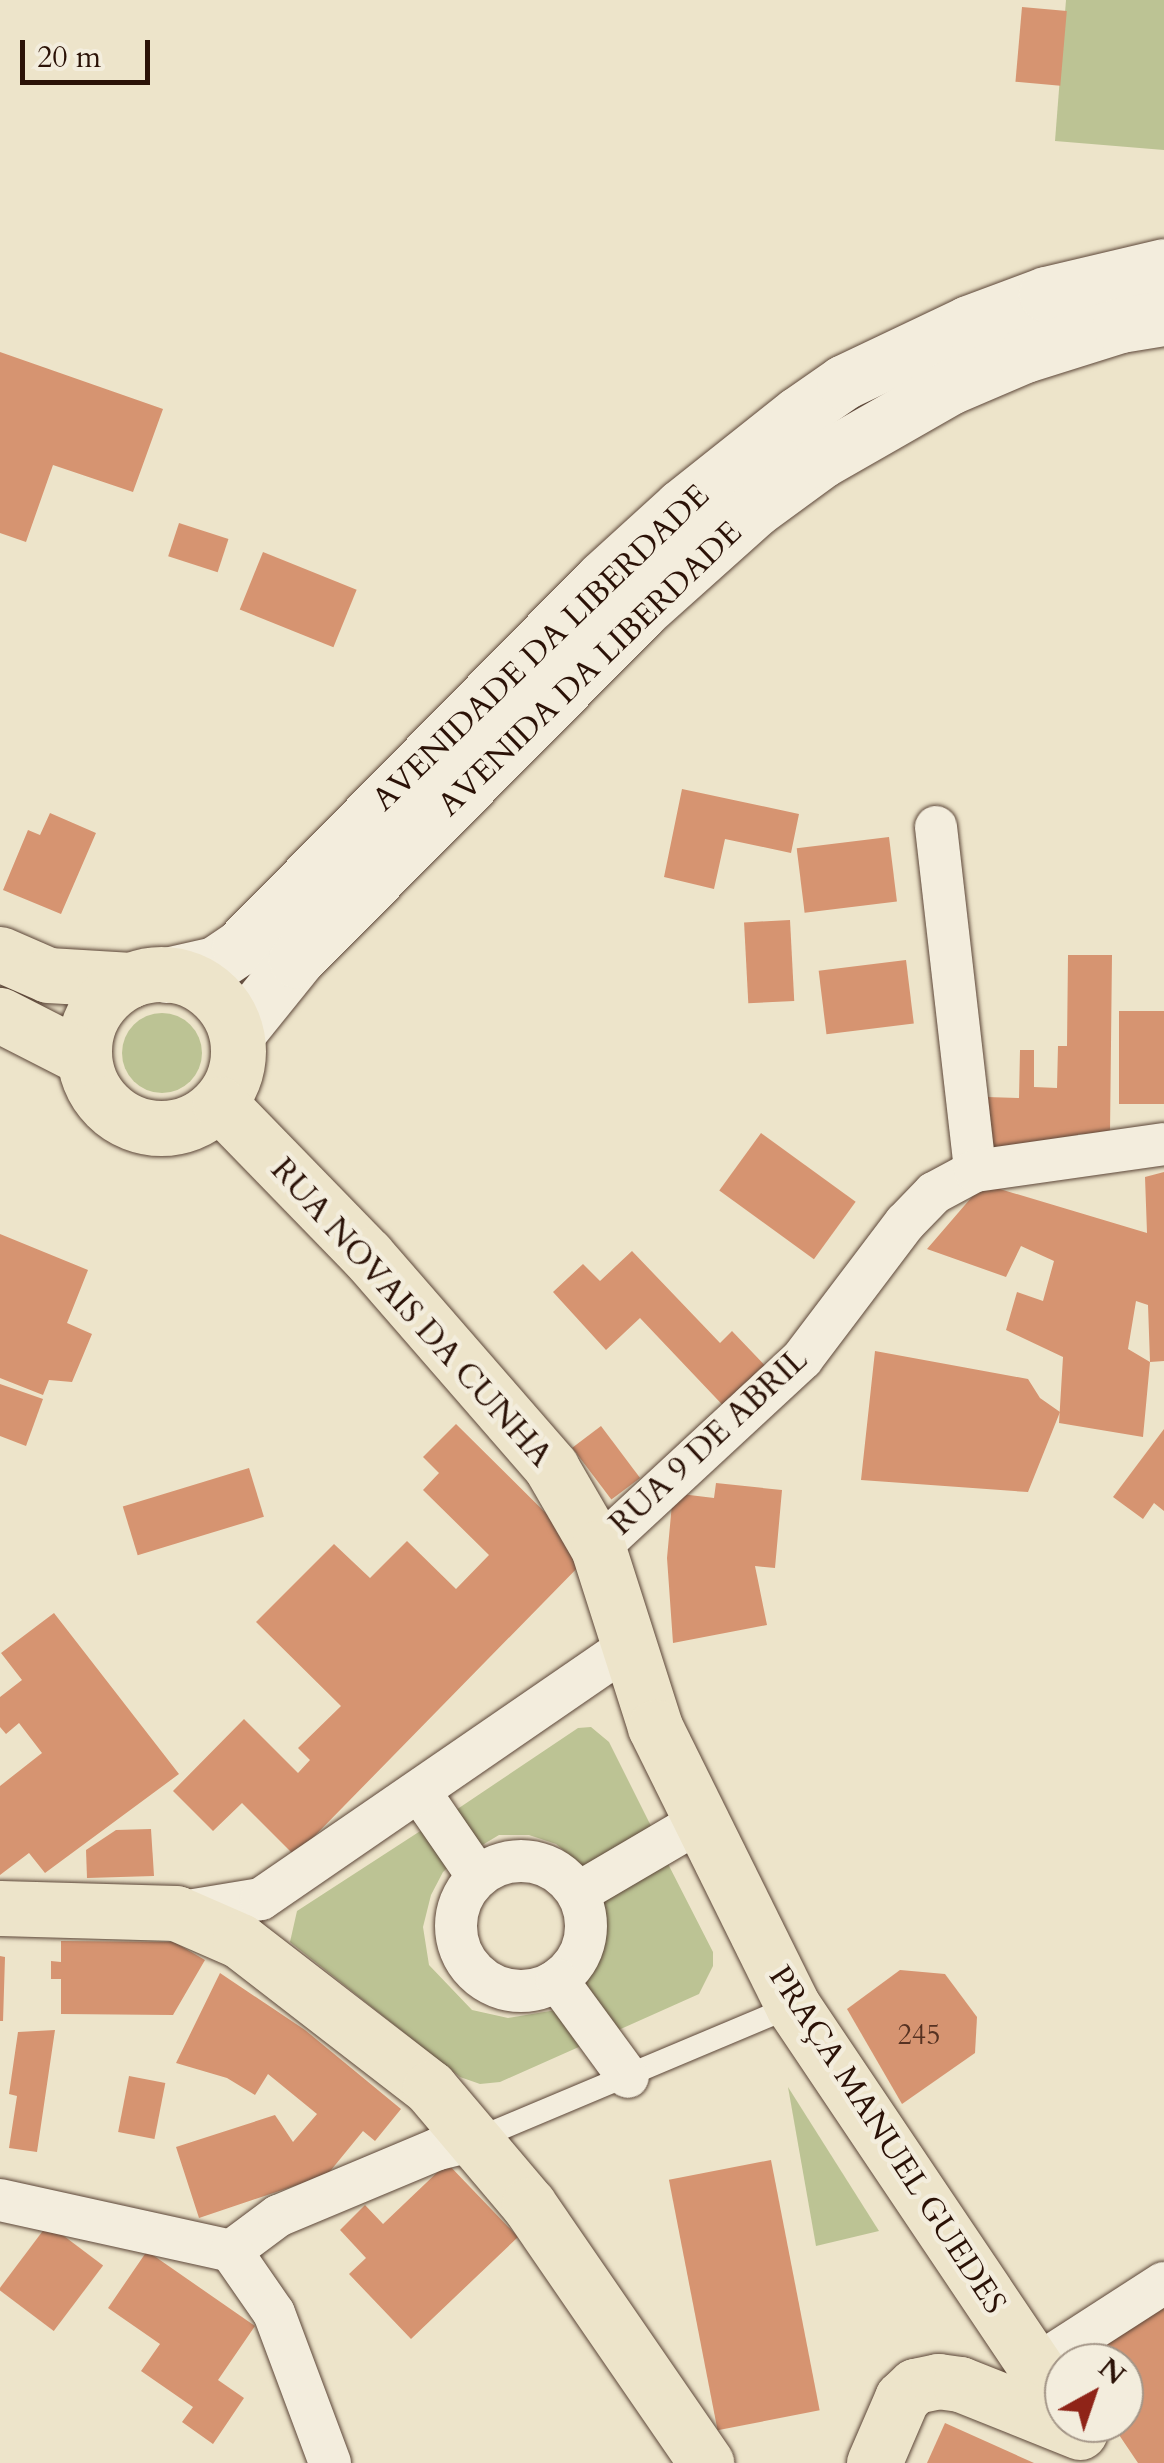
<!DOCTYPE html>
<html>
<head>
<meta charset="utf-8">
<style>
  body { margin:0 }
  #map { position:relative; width:1164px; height:2463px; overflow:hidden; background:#ede4ca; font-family:Cardo,serif }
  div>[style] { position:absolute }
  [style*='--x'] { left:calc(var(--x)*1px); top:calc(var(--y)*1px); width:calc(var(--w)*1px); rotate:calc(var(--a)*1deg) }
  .green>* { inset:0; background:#bcc394 }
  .round { border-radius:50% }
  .building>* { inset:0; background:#d69471; transform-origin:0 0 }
  .roads { filter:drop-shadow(0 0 2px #5c4638) drop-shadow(0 0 2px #5c4638) }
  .lane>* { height:22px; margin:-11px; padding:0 11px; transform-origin:11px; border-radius:11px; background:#f3eddd }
  .street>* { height:42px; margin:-21px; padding:0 21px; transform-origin:21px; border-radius:21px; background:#f3eddd }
  .street>.ring { margin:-21px; padding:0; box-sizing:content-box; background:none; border:42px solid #f3eddd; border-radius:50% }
  .secondary>* { height:55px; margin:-27.5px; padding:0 27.5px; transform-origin:27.5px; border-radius:27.5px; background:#f3eddd }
  .primary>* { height:55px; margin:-27.5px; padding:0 27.5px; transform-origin:27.5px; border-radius:27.5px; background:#ede4ca }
  .primary>.ring { margin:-27.5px; padding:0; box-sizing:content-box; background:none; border:55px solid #ede4ca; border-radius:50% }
  span { translate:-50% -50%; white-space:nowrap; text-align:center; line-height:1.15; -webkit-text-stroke:9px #f3eddd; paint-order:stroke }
  .number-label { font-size:28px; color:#563222 }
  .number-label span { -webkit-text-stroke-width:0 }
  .street-label { font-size:32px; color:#2b1207 }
  .north { position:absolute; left:1044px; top:2343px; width:100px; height:100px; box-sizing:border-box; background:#f3eddd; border:2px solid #a39587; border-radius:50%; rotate:40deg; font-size:28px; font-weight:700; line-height:40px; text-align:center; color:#2b1207 }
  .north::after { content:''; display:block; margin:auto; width:35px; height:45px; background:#8f2418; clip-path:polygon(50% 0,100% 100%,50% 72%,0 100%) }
  .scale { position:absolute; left:20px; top:40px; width:130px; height:45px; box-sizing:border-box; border:5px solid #2b1207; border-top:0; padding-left:12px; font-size:30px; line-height:35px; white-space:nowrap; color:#2b1207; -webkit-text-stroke:8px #f3eddd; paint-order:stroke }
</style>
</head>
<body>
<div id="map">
  <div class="green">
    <div style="clip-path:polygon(1066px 0,1164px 0,1164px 150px,1055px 141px)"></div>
    <div class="round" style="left:122px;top:1013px;width:80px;height:80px"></div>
    <div style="clip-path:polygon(591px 1727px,609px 1742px,652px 1828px,588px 1871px,556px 1844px,529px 1835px,499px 1835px,479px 1847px,453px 1812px,578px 1728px)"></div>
    <div style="clip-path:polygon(428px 1826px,455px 1860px,443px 1872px,431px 1895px,423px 1927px,429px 1965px,472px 2010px,508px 2018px,562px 2009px,590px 2042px,500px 2082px,480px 2084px,460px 2077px,290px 1942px,297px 1911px)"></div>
    <div style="clip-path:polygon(665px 1858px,713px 1952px,713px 1966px,699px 1994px,614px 2032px,582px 1985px,605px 1942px,600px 1894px)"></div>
    <div style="clip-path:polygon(788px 2087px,879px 2231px,816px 2246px)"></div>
  </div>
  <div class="building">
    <div style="left:1022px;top:7px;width:45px;height:75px;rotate:5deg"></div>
    <div style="clip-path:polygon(0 352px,163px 409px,133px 492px,53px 465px,26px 542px,0 533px)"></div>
    <div style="left:179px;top:523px;width:52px;height:35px;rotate:18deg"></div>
    <div style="left:263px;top:552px;width:101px;height:62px;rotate:22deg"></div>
    <div style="clip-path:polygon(682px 789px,799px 814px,791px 853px,725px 839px,714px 889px,664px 877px)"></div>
    <div style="clip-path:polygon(50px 813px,96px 833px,61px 914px,3px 890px,28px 830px,40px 835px)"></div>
    <div style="left:889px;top:837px;width:65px;height:93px;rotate:83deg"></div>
    <div style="left:790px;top:920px;width:81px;height:46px;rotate:87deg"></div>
    <div style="clip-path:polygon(1068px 955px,1112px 955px,1110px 1134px,1078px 1134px,1078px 1156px,986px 1155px,987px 1097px,1019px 1098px,1020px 1050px,1034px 1050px,1034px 1087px,1057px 1088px,1058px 1046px,1067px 1046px)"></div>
    <div style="left:906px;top:960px;width:64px;height:88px;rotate:83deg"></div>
    <div style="left:1164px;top:1011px;width:93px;height:45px;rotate:90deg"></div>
    <div style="left:761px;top:1133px;width:117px;height:71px;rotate:36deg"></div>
    <div style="clip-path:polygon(1164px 1172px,1164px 1361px,1150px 1362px,1148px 1305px,1136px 1301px,1128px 1349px,1150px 1362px,1143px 1437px,1059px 1423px,1063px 1357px,1006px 1330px,1017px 1292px,1043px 1301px,1054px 1261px,1021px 1246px,1006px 1277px,927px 1249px,983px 1184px,1147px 1233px,1145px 1177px)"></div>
    <div style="clip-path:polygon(0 1234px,88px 1270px,67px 1323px,92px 1334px,72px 1382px,49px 1380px,43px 1395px,0 1378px)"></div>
    <div style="clip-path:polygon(632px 1251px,720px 1343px,732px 1331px,775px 1376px,733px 1416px,640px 1318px,606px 1350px,553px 1292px,583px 1264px,600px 1281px)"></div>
    <div style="clip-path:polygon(875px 1351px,1028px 1379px,1040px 1398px,1060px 1412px,1028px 1492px,861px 1480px)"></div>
    <div style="clip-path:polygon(0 1384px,43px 1399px,26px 1446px,0 1436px)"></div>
    <div style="clip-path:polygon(456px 1424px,589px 1556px,295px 1856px,242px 1803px,213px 1831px,173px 1791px,244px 1719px,298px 1773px,310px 1760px,298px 1748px,341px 1706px,256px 1622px,334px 1544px,370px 1578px,407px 1541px,456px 1589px,489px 1555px,423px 1490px,439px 1473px,423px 1457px)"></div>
    <div style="left:601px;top:1426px;width:65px;height:36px;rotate:53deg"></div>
    <div style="clip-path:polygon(1164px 1429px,1164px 1511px,1154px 1503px,1143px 1519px,1113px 1497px)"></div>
    <div style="left:249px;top:1468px;width:51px;height:132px;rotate:73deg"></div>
    <div style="clip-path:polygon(716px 1483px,782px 1490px,775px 1568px,755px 1566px,767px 1625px,673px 1643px,667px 1558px,673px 1493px,714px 1498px)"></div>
    <div style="clip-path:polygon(54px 1613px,179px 1774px,45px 1873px,29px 1853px,0 1875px,0 1786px,42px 1753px,19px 1723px,6px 1734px,0 1727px,0 1697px,22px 1680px,1px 1653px)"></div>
    <div style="clip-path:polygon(151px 1829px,154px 1876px,87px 1878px,86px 1850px,116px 1830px)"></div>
    <div style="clip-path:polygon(61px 1941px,174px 1942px,205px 1960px,173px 2015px,61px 2014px,61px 1979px,51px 1979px,51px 1961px,61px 1962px)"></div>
    <div style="clip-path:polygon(0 1956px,5px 1957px,3px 2021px,0 2021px)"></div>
    <div style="clip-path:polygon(900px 1970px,945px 1974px,977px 2017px,975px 2053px,902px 2104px,847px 2009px)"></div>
    <div style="clip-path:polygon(220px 1973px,305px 2030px,401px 2109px,375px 2141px,363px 2131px,327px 2175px,199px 2218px,176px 2147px,275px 2115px,293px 2142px,317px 2114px,268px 2074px,255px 2095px,227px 2078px,176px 2063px)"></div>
    <div style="clip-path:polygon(55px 2030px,37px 2152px,9px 2148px,17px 2096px,9px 2094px,18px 2032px)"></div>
    <div style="left:129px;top:2076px;width:37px;height:57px;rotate:11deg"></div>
    <div style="left:771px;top:2160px;width:255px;height:104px;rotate:79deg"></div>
    <div style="clip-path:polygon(447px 2163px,518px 2237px,411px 2339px,349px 2274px,366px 2258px,340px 2230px,365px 2205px,383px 2224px)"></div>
    <div style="left:48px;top:2224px;width:69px;height:82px;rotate:37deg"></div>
    <div style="clip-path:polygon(147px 2251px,255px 2326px,218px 2380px,244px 2398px,213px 2444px,182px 2422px,193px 2407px,141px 2371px,160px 2344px,108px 2308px)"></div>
    <div style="clip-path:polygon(1164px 2296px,1164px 2463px,1138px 2463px,1111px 2423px,1124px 2423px,1124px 2363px,1071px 2363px)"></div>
    <div style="clip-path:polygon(945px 2423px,1034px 2463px,927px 2463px)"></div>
  </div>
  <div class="roads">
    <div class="lane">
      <div style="--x:474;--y:2140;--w:346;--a:-22.8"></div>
    </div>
    <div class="street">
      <div style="--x:936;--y:827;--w:346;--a:83.5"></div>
      <div style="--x:598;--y:1548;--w:278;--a:-42.8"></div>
      <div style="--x:802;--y:1359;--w:171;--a:-52.9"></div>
      <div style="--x:905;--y:1223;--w:42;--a:-46"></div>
      <div style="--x:934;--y:1193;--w:47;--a:-28.2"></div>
      <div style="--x:975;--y:1171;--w:191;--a:-8.1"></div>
      <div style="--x:419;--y:1791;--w:104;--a:55.5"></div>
      <div class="ring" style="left:456px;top:1861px;width:88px;height:88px"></div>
      <div style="--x:578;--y:1893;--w:140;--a:-30.4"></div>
      <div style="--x:176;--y:1913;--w:86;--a:-9.4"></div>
      <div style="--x:261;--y:1899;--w:448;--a:-34.5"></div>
      <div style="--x:557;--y:1980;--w:120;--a:53.8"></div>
      <div style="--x:0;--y:2200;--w:237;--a:12.4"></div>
      <div style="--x:231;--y:2251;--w:59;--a:-36.7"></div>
      <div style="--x:278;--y:2216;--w:173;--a:-22.7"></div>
      <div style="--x:438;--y:2149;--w:36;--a:-14"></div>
      <div style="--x:231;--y:2251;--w:75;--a:55.3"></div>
      <div style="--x:274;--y:2313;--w:160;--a:69.5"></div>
      <div style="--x:1035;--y:2366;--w:153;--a:-32.8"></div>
    </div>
    <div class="secondary">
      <div style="--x:166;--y:975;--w:50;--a:-12.7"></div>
      <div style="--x:215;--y:964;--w:29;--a:-34"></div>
      <div style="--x:239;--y:948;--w:518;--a:-45.47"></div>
      <div style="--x:602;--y:579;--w:107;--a:-42.3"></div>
      <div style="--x:681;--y:507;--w:149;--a:-38.5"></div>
      <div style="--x:798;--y:414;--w:56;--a:-34.8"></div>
      <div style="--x:844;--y:382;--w:137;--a:-25.4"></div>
      <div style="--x:968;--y:323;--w:83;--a:-20.4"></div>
      <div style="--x:1046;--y:294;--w:121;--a:-13.3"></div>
      <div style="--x:238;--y:1032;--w:92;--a:-51.1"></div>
      <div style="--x:296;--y:960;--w:489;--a:-45.3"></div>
      <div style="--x:640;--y:612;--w:154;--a:-41.8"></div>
      <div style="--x:755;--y:509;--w:83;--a:-36.2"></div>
      <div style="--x:822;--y:460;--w:147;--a:-29.7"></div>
      <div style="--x:950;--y:387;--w:82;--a:-23.1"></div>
      <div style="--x:1025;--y:355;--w:100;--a:-17.5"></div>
      <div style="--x:1120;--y:325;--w:45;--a:-9"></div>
    </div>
    <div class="primary">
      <div style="--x:0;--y:954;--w:52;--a:23.6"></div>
      <div style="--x:48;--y:975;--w:83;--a:3.4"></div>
      <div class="ring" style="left:84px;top:974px;width:99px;height:99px"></div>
      <div style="--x:0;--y:1015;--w:94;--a:27.1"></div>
      <div style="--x:220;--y:1104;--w:211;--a:45.8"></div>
      <div style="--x:367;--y:1255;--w:281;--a:49"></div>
      <div style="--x:551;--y:1467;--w:94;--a:59.9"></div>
      <div style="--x:598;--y:1548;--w:188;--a:72.3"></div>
      <div style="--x:655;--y:1727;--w:311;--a:63.7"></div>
      <div style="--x:793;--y:2006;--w:486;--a:56.1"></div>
      <div style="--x:0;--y:1908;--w:176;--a:1.6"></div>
      <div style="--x:176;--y:1913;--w:70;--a:23.6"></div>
      <div style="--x:240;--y:1941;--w:240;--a:37.7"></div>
      <div style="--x:430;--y:2088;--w:153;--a:49.8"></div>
      <div style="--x:529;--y:2205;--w:313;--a:55.5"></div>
      <div style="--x:874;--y:2463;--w:71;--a:-66.7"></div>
      <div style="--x:902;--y:2398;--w:18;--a:-43"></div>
      <div style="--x:915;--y:2386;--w:24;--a:-12"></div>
      <div style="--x:938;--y:2381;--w:22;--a:8"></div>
      <div style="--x:960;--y:2384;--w:129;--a:21.8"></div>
    </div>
  </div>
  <div class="number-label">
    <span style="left:919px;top:2035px">245</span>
  </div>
  <div class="street-label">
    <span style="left:541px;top:648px;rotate:-44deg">AVENIDADE DA LIBERDADE</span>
    <span style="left:590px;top:669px;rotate:-44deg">AVENIDA DA LIBERDADE</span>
    <span style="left:411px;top:1313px;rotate:48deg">RUA NOVAIS DA CUNHA</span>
    <span style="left:709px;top:1442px;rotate:-43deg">RUA 9 DE ABRIL</span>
    <span style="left:887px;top:2140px;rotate:57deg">PRAÇA MANUEL GUEDES</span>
  </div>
  <div class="north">N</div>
  <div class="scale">20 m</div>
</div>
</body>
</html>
